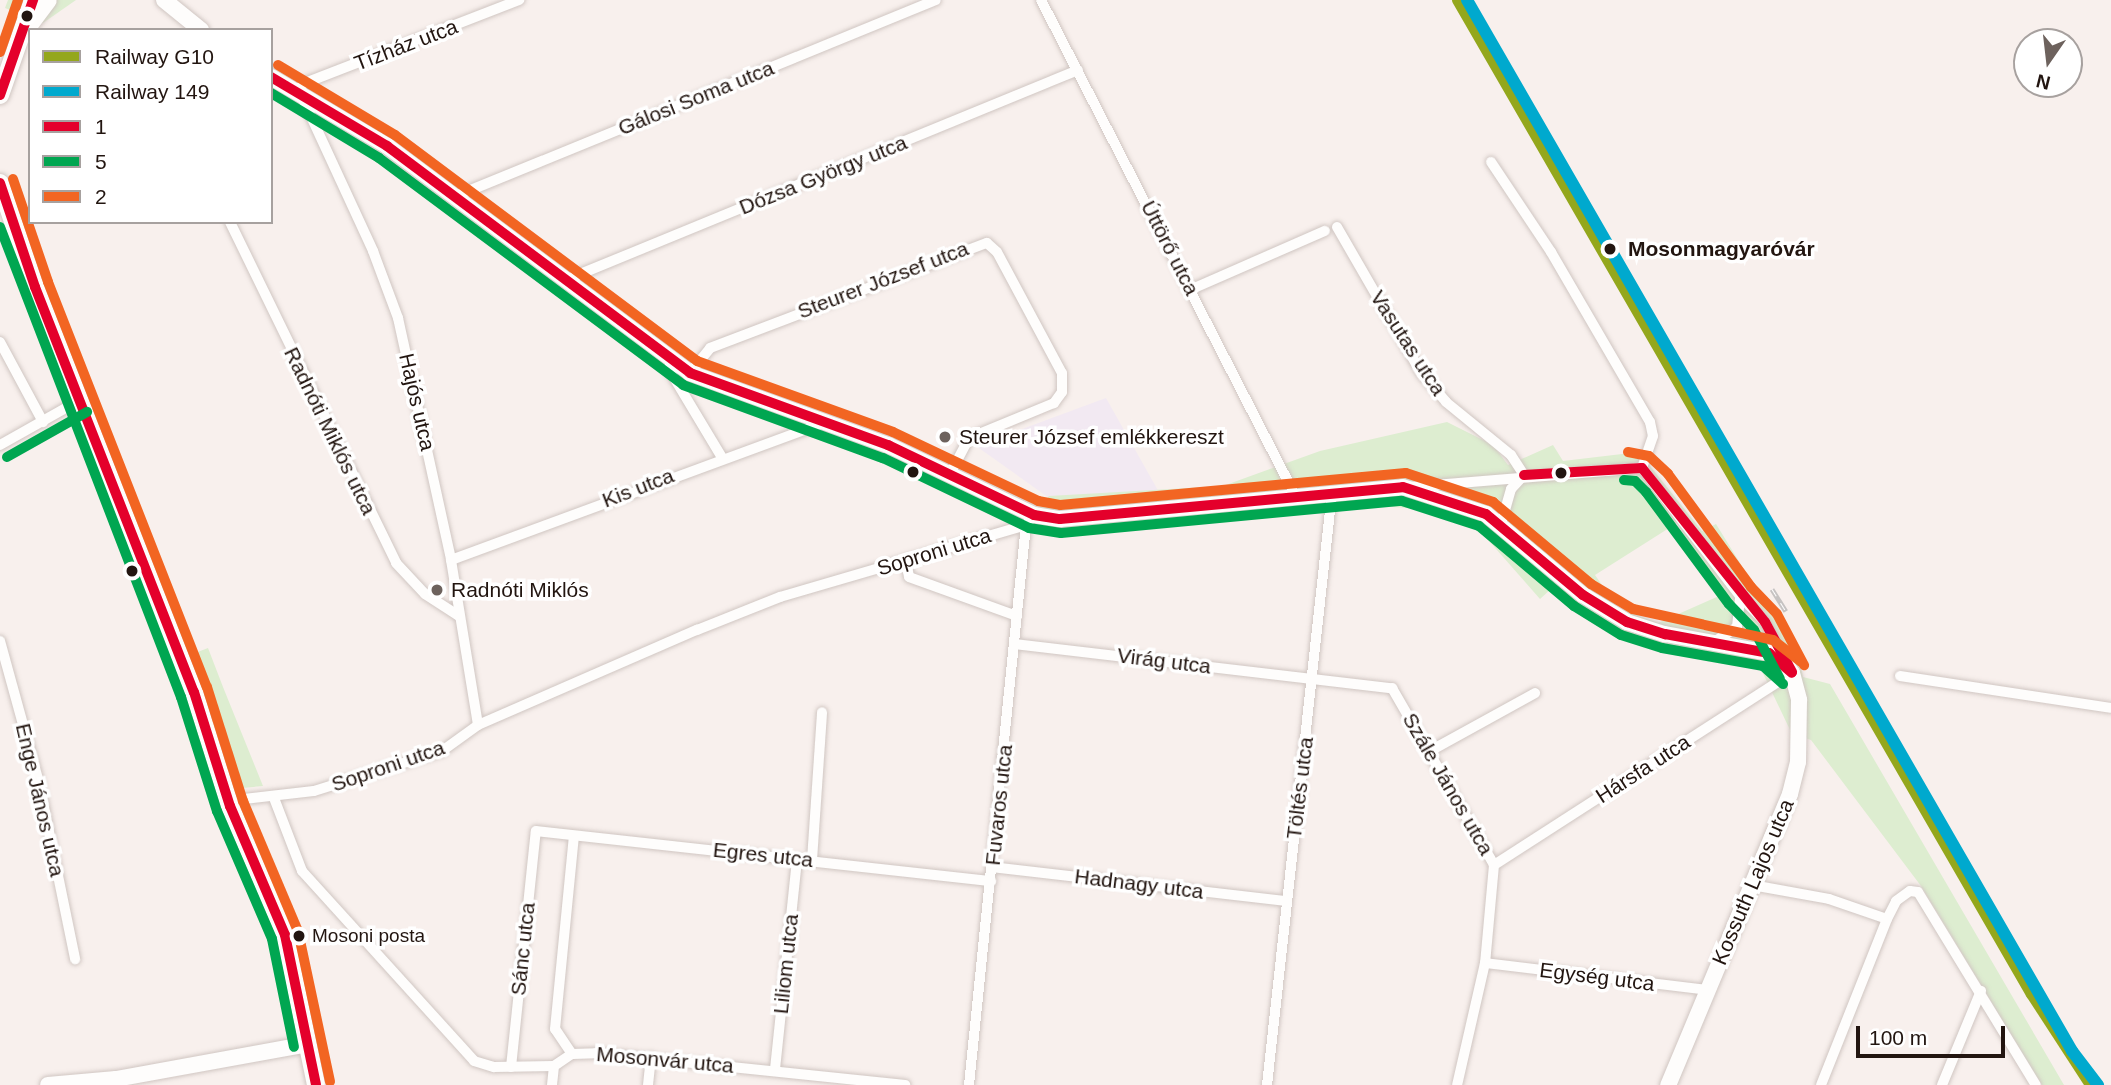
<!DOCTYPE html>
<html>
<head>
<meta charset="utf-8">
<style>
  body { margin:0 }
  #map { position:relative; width:2111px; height:1085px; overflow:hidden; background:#f8f0ed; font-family:Helvetica,sans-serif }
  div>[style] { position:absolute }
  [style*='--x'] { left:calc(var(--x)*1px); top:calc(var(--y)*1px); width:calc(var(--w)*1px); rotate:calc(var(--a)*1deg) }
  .education>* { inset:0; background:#f2e9f2 }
  .green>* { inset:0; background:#ddedd0 }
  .roads { filter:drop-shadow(0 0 2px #d0c6c2) drop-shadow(0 0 2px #d0c6c2) }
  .street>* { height:10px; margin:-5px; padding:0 5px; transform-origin:5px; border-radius:5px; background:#fefdfc }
  .secondary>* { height:16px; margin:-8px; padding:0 8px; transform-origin:8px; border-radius:8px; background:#fefdfc }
  .primary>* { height:18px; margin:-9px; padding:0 9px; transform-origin:9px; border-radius:9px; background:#fefdfc }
  .rail>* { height:5px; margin-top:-2.5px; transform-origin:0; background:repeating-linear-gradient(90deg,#fff 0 8px,#c6c3c2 0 16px); box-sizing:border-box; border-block:2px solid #c6c3c2 }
  .bus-1>* { height:10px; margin:-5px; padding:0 5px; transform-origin:5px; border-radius:5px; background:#e4002b }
  .bus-2>* { height:10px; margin:-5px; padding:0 5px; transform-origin:5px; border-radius:5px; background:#00a651 }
  .bus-3>* { height:10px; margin:-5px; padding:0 5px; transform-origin:5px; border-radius:5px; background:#f26522 }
  .rail-1>* { height:12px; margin:-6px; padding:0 6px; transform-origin:6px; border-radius:6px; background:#94a71c }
  .rail-2>* { height:12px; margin:-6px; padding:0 6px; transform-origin:6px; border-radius:6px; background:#00a9ce }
  .dots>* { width:19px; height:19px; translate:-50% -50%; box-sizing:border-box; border:4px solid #fff; border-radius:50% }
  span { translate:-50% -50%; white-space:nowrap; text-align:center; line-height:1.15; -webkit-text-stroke:7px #fff; paint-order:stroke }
  .bus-label { font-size:19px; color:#221510 }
  .left { translate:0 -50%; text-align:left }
  .street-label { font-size:21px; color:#221510 }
  .stop-label { font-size:21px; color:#221510; font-weight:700 }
  .poi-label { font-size:21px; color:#221510 }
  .legend { position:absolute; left:28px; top:28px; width:245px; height:196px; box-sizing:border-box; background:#fff; border:2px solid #a7a19f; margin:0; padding:9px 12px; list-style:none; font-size:21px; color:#221510 }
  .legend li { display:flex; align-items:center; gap:14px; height:35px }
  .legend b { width:35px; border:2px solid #a7a19f }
  .north { position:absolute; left:2013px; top:28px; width:70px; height:70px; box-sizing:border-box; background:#fff; border:2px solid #a7a19f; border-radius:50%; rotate:194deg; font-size:19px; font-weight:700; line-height:28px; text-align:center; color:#221510 }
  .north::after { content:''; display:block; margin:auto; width:24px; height:32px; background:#6d625d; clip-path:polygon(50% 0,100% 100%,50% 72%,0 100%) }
  .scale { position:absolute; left:1856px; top:1026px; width:149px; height:32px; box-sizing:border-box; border:4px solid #221510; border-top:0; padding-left:9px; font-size:21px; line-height:24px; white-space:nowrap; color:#221510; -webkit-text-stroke:5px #fff; paint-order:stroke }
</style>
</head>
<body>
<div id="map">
  <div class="education">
    <div style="clip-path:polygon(1106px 398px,1160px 494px,1059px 505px,976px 446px)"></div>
  </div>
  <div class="green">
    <div style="clip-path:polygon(8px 0,76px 0,43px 23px,5px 8px)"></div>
    <div style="clip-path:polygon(evenodd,1447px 422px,1493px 445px,1508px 465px,1553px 445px,1563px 461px,1639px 452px,1702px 531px,1716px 524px,1799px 659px,1803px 677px,1830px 684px,2064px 1085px,2042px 1085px,1921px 886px,1811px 740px,1792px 734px,1760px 667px,1674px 655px,1588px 617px,1551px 589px,1540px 599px,1474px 524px,1436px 510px,1364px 505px,1265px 508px,1045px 529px,1034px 515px,1049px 496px,1223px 486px,1320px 451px,1447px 422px,1677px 523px,1719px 596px,1658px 623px,1618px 608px,1595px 575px,1677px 523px)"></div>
    <div style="clip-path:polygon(208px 648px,223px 687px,263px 786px,231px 789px,190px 655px)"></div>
  </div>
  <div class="roads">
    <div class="street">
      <div style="--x:1041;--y:0;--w:559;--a:62.84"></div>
      <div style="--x:295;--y:92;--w:13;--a:-42"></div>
      <div style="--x:305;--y:83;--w:230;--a:-21.2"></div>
      <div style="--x:302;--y:97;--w:170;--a:65.2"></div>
      <div style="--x:373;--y:251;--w:72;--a:69.5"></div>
      <div style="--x:398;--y:318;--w:248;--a:77.6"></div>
      <div style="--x:451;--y:560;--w:167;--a:80.7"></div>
      <div style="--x:1491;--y:162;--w:108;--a:56.3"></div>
      <div style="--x:1551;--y:252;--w:197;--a:59.8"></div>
      <div style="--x:1650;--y:422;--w:14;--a:78"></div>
      <div style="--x:1653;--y:436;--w:34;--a:109"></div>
      <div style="--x:456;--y:196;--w:518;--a:-22.21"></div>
      <div style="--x:230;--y:222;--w:379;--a:64"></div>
      <div style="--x:396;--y:563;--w:42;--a:46.9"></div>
      <div style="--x:425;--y:594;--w:40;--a:32.9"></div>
      <div style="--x:1337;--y:227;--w:170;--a:60"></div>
      <div style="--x:1422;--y:374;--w:37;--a:49"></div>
      <div style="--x:1446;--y:402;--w:84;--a:39.2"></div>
      <div style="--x:1511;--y:455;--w:24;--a:57"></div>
      <div style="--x:568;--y:279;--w:551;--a:-22.28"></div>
      <div style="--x:1192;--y:289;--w:145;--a:-23.6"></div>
      <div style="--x:0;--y:342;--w:91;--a:61.7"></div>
      <div style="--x:670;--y:360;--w:11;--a:90"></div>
      <div style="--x:670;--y:371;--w:99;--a:59"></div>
      <div style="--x:690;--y:373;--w:32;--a:-51"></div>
      <div style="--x:710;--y:348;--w:296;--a:-20.8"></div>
      <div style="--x:987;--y:243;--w:13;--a:42"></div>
      <div style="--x:997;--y:252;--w:137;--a:61.8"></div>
      <div style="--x:1062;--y:373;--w:19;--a:90"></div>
      <div style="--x:1062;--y:392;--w:14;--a:126"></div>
      <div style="--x:1054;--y:403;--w:92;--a:157.6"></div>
      <div style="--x:969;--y:438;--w:41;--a:117.8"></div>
      <div style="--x:0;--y:445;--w:92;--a:-29.4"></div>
      <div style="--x:1410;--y:487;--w:233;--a:-4.7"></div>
      <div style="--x:1501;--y:524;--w:36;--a:-74"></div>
      <div style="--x:1511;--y:489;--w:19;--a:-47"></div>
      <div style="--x:451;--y:560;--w:400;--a:-20.2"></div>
      <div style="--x:906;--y:560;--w:17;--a:80"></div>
      <div style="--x:909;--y:577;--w:115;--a:19.9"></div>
      <div style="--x:0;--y:641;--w:147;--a:74.6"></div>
      <div style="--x:39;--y:783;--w:180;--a:78.4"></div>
      <div style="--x:1714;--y:642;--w:27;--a:-33"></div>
      <div style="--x:1737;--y:627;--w:31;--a:-84"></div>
      <div style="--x:1015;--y:644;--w:380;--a:6.7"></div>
      <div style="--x:1392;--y:688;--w:204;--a:60"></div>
      <div style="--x:1494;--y:865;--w:98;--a:95.2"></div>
      <div style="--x:1485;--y:963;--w:125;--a:102.9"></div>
      <div style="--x:1900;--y:676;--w:213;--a:8.6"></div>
      <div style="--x:1430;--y:751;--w:120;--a:-28.9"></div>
      <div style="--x:274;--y:798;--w:78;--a:69"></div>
      <div style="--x:302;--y:871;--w:256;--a:47.8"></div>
      <div style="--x:474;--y:1061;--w:21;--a:17"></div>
      <div style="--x:494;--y:1067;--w:60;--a:-1"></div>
      <div style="--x:230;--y:806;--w:16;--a:-27"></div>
      <div style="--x:244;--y:799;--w:70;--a:-6.5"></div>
      <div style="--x:314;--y:791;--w:134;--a:-17.4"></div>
      <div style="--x:442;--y:751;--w:44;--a:-35.8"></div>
      <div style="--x:478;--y:725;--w:239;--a:-23.5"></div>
      <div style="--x:697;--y:630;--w:89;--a:-21.7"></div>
      <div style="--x:780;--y:597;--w:256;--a:-16.3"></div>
      <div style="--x:1026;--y:525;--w:13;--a:-51"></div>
      <div style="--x:812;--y:860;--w:148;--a:-86.1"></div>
      <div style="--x:1494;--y:865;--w:354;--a:-32.8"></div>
      <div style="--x:1792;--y:673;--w:58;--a:-117.9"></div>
      <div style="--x:1765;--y:622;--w:36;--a:-134"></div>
      <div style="--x:1740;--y:596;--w:161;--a:-127.4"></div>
      <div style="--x:992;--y:867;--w:296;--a:6.6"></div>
      <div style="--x:1752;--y:885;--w:78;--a:10.3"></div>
      <div style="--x:1829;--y:899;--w:61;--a:19"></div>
      <div style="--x:1485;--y:963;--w:225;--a:6.9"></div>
      <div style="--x:572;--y:1054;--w:30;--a:-124"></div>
      <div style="--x:555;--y:1029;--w:194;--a:-84.4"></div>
      <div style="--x:554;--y:1066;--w:22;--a:-34"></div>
      <div style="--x:572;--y:1054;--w:24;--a:-2"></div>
      <div style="--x:596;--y:1053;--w:311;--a:5.9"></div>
      <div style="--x:511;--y:1067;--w:237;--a:-84"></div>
      <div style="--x:536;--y:831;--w:458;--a:6.3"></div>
      <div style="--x:775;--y:1069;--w:211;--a:-84"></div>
      <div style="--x:552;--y:1085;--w:19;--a:-84"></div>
      <div style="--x:648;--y:1085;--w:28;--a:-84"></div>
      <div style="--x:969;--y:1085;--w:563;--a:-84.19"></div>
      <div style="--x:1267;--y:1085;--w:597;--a:-83.74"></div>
      <div style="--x:1821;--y:1085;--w:179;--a:-68.3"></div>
      <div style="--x:1887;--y:919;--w:20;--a:-63"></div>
      <div style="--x:1896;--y:901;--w:17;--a:-36"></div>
      <div style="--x:1910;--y:891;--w:8;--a:7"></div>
      <div style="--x:1918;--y:892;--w:226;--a:58.6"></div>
      <div style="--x:1942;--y:1085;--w:102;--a:-67.5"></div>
    </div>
    <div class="secondary">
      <div style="--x:164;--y:0;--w:48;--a:39"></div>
      <div style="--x:271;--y:77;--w:135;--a:30.7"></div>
      <div style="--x:387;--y:146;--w:379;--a:36.8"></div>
      <div style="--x:690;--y:373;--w:211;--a:20"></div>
      <div style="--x:888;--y:445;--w:162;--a:25.6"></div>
      <div style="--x:1034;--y:515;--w:26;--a:9"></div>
      <div style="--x:1060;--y:519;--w:344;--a:-5.3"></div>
      <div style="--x:1403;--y:487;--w:87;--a:18"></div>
      <div style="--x:1486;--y:514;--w:126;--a:39.9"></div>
      <div style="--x:1583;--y:595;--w:52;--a:31.5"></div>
      <div style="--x:1627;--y:622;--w:40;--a:18"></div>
      <div style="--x:1665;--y:634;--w:106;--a:10.4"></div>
      <div style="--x:1769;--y:653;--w:17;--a:31"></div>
      <div style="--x:1784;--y:662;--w:14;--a:54"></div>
      <div style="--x:1792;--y:673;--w:28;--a:75"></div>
      <div style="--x:1799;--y:700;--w:62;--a:90.9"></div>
      <div style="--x:1798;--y:762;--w:33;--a:104"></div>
      <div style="--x:1790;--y:794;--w:316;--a:112.7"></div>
      <div style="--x:48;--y:1085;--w:68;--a:-5"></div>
      <div style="--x:116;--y:1079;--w:195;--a:-10.3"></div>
    </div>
    <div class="primary">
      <div style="--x:29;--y:25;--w:31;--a:-53"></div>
      <div style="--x:0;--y:95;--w:101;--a:-70.8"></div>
      <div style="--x:0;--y:183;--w:110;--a:71.4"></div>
      <div style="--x:35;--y:287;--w:435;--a:68.6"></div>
      <div style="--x:194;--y:692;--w:120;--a:72.5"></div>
      <div style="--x:230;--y:806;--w:140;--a:66.9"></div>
      <div style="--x:285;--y:935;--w:153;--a:78.3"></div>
    </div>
  </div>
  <div class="rail">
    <div style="--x:1772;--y:589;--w:26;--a:58"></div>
  </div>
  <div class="bus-1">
    <div style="--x:271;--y:77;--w:135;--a:30.7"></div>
    <div style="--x:387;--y:146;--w:379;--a:36.8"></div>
    <div style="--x:690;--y:373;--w:211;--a:20"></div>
    <div style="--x:888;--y:445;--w:162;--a:25.6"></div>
    <div style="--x:1034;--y:515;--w:26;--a:9"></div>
    <div style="--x:1060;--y:519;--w:344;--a:-5.3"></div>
    <div style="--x:1403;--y:487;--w:87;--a:18"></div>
    <div style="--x:1486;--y:514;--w:126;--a:39.9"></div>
    <div style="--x:1583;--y:595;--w:52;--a:31.5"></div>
    <div style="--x:1627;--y:622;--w:40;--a:18"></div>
    <div style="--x:1665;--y:634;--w:106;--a:10.4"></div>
    <div style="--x:1769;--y:653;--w:30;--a:41"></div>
    <div style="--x:0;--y:95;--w:101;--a:-70.8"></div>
    <div style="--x:0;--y:183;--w:110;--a:71.4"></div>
    <div style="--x:35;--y:287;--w:435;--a:68.6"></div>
    <div style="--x:194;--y:692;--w:120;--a:72.5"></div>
    <div style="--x:230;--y:806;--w:140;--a:66.9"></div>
    <div style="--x:285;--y:935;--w:153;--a:78.3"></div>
    <div style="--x:1524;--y:475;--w:118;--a:-3.4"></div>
    <div style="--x:1642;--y:468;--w:197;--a:51.4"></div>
    <div style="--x:1765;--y:622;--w:57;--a:61.6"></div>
  </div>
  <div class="bus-2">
    <div style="--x:271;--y:93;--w:126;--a:31"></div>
    <div style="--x:379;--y:158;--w:379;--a:36.7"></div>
    <div style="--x:683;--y:385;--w:213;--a:20.1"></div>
    <div style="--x:883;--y:458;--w:162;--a:25.6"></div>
    <div style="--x:1029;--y:528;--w:32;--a:9"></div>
    <div style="--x:1061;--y:533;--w:342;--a:-5.4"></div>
    <div style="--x:1402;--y:501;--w:81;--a:18"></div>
    <div style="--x:1479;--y:526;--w:124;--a:40.1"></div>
    <div style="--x:1574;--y:606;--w:55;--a:31.7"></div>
    <div style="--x:1621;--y:635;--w:43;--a:17.6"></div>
    <div style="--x:1662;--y:648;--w:103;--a:10.1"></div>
    <div style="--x:1763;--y:666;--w:27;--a:42"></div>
    <div style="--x:0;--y:227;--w:504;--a:68.94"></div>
    <div style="--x:181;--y:697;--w:120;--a:72.5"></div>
    <div style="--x:217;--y:811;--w:139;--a:66.7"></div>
    <div style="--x:272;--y:939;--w:110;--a:78.5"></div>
    <div style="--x:7;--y:457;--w:92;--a:-29.4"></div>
    <div style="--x:1624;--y:480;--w:11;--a:5"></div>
    <div style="--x:1635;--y:481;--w:16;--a:45"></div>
    <div style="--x:1646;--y:492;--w:139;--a:53.5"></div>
    <div style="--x:1729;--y:604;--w:36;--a:46"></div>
    <div style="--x:1754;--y:630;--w:55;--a:62"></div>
  </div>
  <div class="bus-3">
    <div style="--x:0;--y:52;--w:55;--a:-70.9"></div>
    <div style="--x:278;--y:65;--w:136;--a:30.9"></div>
    <div style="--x:395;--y:135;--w:377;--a:36.8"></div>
    <div style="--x:697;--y:361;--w:208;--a:19.9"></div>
    <div style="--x:893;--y:432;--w:161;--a:25.4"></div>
    <div style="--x:1038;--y:501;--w:22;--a:10"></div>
    <div style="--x:1060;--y:505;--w:347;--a:-5.3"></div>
    <div style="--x:1406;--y:473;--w:92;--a:18.4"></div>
    <div style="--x:1493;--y:502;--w:128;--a:39.9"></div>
    <div style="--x:1591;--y:584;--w:49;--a:30.8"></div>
    <div style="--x:1633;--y:609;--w:143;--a:12.5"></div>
    <div style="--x:1773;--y:640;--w:36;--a:38"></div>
    <div style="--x:13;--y:179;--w:109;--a:71.2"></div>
    <div style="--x:48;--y:282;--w:435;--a:68.6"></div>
    <div style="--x:207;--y:687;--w:120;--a:72.5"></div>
    <div style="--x:243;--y:801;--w:141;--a:67.1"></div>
    <div style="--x:298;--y:931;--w:154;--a:78"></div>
    <div style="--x:1628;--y:452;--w:21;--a:11"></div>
    <div style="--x:1649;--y:456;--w:26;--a:43"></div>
    <div style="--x:1668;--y:474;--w:140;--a:53.7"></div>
    <div style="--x:1751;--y:587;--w:37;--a:46"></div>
    <div style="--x:1777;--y:614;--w:58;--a:62.1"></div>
  </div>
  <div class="rail-1">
    <div style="--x:1458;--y:0;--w:1148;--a:60"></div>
    <div style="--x:2032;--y:994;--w:108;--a:57"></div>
  </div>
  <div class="rail-2">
    <div style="--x:1467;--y:0;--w:1213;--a:60.07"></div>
    <div style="--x:2072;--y:1051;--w:43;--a:52.6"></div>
  </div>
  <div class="dots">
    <div style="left:27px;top:16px;background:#221510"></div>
    <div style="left:1610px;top:249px;background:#221510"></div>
    <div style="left:945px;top:437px;background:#6d625d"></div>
    <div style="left:913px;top:472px;background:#221510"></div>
    <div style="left:1561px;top:473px;background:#221510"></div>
    <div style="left:132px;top:571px;background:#221510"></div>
    <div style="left:437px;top:590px;background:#6d625d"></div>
    <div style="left:299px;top:936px;background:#221510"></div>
  </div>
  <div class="bus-label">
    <span class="left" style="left:312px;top:936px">Mosoni posta</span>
  </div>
  <div class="street-label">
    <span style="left:406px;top:45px;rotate:-21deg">Tízház utca</span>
    <span style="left:696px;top:98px;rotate:-22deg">Gálosi Soma utca</span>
    <span style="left:823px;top:175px;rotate:-22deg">Dózsa György utca</span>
    <span style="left:1170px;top:248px;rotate:63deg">Úttörő utca</span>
    <span style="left:883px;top:280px;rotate:-21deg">Steurer József utca</span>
    <span style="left:1408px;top:343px;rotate:57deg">Vasutas utca</span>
    <span style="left:417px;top:402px;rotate:77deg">Hajós utca</span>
    <span style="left:330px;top:431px;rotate:64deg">Radnóti Miklós utca</span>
    <span style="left:638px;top:488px;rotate:-21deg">Kis utca</span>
    <span style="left:934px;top:552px;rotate:-17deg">Soproni utca</span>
    <span style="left:1164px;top:661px;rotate:7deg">Virág utca</span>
    <span style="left:388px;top:766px;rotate:-19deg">Soproni utca</span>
    <span style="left:1643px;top:769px;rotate:-33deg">Hársfa utca</span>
    <span style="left:1448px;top:784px;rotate:60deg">Szále János utca</span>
    <span style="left:1300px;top:788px;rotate:-83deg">Töltés utca</span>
    <span style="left:40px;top:800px;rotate:77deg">Enge János utca</span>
    <span style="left:999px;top:805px;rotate:-84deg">Fuvaros utca</span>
    <span style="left:763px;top:855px;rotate:6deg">Egres utca</span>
    <span style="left:1753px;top:882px;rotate:-67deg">Kossuth Lajos utca</span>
    <span style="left:1139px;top:884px;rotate:7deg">Hadnagy utca</span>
    <span style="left:523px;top:949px;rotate:-84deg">Sánc utca</span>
    <span style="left:786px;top:964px;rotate:-84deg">Liliom utca</span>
    <span style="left:1597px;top:977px;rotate:7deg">Egység utca</span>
    <span style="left:665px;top:1060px;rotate:5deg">Mosonvár utca</span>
  </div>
  <div class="stop-label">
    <span class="left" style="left:1628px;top:249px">Mosonmagyaróvár</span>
  </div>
  <div class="poi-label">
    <span class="left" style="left:959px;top:437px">Steurer József emlékkereszt</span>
    <span class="left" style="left:451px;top:590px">Radnóti Miklós</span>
  </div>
  <ul class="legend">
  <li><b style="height:9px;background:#94a71c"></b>Railway G10</li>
  <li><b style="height:9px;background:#00a9ce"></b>Railway 149</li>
  <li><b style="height:9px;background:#e4002b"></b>1</li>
  <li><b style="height:9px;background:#00a651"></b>5</li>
  <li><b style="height:9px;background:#f26522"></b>2</li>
  </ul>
  <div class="north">N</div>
  <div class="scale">100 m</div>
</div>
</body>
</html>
